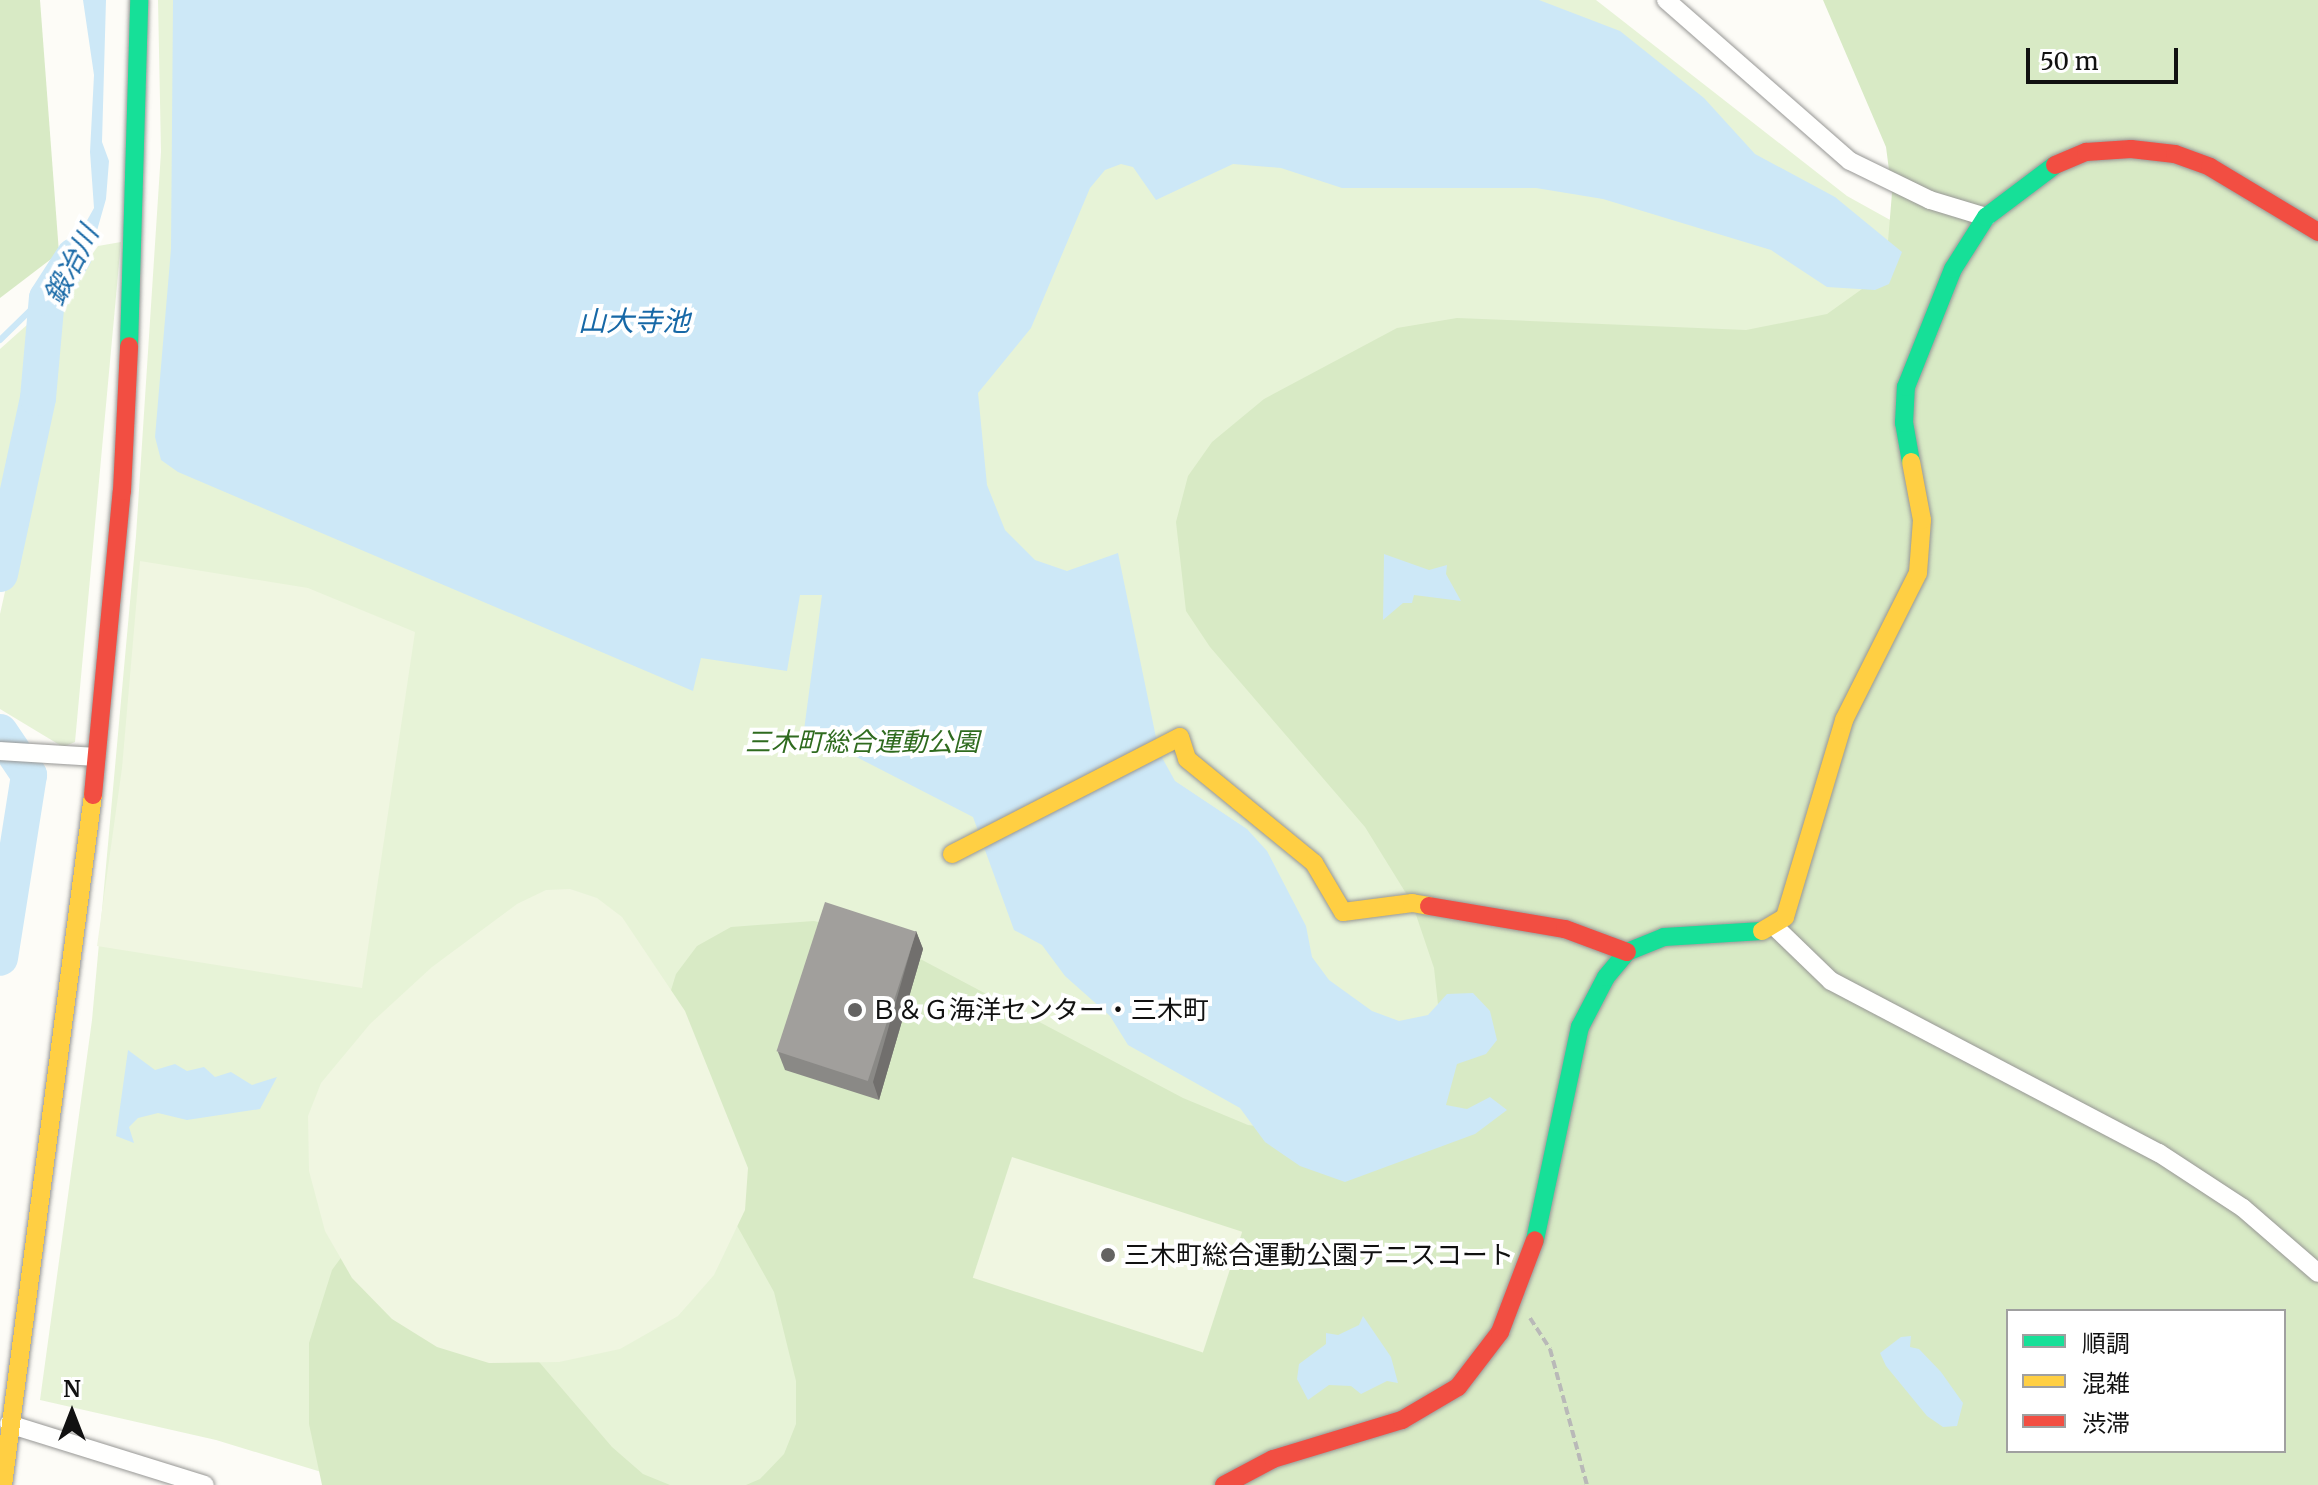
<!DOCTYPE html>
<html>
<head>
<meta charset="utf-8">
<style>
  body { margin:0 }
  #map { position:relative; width:2318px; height:1485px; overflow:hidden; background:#fdfcf7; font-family:Merriweather,"Noto Sans JP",serif }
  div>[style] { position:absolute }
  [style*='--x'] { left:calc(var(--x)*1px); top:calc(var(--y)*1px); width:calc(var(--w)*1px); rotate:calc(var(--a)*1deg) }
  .green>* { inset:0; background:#e7f3d7 }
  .forest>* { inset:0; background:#d8eac5 }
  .pitch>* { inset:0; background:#f0f6e1; transform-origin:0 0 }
  .water>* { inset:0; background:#cde8f7 }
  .stream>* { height:6px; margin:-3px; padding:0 3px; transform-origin:3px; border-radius:3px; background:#cde8f7 }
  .river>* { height:36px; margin:-18px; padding:0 18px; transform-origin:18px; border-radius:18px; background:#cde8f7 }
  .path>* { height:4px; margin-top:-2px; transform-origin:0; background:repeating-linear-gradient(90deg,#b9b9b8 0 8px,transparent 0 12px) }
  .roads { filter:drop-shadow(0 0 2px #979795) drop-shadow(0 0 2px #979795) }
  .street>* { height:18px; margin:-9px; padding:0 9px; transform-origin:9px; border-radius:9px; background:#fffffe }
  .fast>* { height:18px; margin:-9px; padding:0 9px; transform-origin:9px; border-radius:9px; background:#16e098 }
  .slow>* { height:18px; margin:-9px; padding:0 9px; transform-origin:9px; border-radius:9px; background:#ffcf43 }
  .jam>* { height:18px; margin:-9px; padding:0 9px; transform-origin:9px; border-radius:9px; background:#f24e42 }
  .wall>* { inset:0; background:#8a8986 }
  .shaded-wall>* { inset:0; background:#716f6d }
  .building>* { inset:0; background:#a19f9c; transform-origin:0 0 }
  .dots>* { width:22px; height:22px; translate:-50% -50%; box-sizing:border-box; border:4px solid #fff; border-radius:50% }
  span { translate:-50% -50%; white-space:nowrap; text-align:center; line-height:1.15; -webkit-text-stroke:8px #fff; paint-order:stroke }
  .park-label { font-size:26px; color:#2f6b1f; font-style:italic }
  .poi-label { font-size:26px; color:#111 }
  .left { translate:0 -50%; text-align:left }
  .water-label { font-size:28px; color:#1768a6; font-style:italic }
  .legend { position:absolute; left:2006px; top:1309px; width:280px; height:144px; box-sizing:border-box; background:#fff; border:2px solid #a0a0a0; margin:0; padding:10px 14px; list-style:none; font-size:24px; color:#111 }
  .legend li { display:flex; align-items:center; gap:16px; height:40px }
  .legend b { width:40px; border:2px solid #a0a0a0 }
  .north { position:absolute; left:32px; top:1373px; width:80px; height:80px; -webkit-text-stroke:6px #fff; paint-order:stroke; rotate:0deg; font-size:22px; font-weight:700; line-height:32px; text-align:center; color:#111 }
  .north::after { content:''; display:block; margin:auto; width:28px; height:36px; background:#111; clip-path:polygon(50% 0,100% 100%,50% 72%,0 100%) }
  .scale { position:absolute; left:2026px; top:48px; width:152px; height:36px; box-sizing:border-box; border:4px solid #111; border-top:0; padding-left:10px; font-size:24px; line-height:28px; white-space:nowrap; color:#111; -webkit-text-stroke:6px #fff; paint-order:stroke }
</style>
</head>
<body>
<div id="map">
  <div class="green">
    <div style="clip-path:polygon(158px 0,1596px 0,1847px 196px,1928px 241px,1167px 1485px,364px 1485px,216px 1440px,40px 1400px,92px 1020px,136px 536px,161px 152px)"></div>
    <div style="clip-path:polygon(121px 242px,75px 742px,63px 747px,0 709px,0 614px,37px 449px,58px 303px,98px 246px)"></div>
    <div style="clip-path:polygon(37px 316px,15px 463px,0 527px,0 349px)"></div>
  </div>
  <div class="forest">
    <div style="clip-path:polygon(0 0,40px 0,59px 253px,0 298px)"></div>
    <div style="clip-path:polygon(evenodd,1823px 0,2318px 0,2318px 1485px,746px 1485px,760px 1479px,784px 1454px,796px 1424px,796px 1381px,774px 1292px,677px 1118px,661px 1023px,676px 974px,697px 946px,731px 927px,814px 921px,875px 935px,1183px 1098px,1248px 1125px,1316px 1134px,1441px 1032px,1434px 968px,1412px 903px,1365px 827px,1210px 647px,1186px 611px,1176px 522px,1188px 476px,1212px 442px,1264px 399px,1397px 328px,1457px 318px,1746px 330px,1827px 314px,1862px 289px,1887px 253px,1892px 193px,1886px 147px,1823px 0,2008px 1311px,2284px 1311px,2284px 1451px,2008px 1451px,2008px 1311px)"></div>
    <div style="clip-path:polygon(356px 1237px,516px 1335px,612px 1447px,643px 1474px,670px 1485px,322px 1485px,309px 1424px,309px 1343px,332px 1270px)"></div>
  </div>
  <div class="pitch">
    <div style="clip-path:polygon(140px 561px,308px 588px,415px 632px,362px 988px,97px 946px,122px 768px)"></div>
    <div style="clip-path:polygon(570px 889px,597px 898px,622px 917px,685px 1011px,748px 1168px,745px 1210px,714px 1275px,678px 1316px,620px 1349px,559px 1362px,489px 1363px,437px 1347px,392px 1319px,352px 1278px,325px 1231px,309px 1171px,308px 1116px,321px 1083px,370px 1024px,432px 967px,517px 904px,546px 890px)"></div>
    <div style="left:1012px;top:1157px;width:242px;height:127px;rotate:18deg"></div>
  </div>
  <div class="water">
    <div style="clip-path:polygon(83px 0,106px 0,102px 142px,109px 161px,106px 199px,96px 234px,51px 299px,44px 297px,94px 208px,90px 152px,94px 75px)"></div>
    <div style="clip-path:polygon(173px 0,1539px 0,1620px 31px,1704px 98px,1755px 154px,1835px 197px,1902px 252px,1889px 284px,1875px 290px,1827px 287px,1771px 250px,1603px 199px,1536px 188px,1342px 188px,1281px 168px,1233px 164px,1156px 200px,1133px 167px,1121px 164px,1105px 170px,1090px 188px,1031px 328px,978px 393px,987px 485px,1005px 530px,1035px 560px,1067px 571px,1118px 553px,1159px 752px,1175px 781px,1247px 829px,1267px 851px,1306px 926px,1312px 957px,1329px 980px,1372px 1011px,1399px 1021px,1428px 1015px,1447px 994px,1473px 993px,1490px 1011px,1497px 1040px,1486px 1054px,1457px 1064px,1446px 1105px,1467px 1109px,1490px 1097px,1507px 1110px,1475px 1134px,1345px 1182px,1300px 1166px,1265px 1142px,1240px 1108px,1128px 1045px,1110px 1016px,1065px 976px,1042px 945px,1014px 930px,973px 817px,804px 730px,822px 595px,800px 595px,787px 671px,701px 658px,693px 691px,178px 472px,161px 460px,155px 437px,171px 249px)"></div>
    <div style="clip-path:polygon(1384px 554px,1429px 570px,1447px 565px,1446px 574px,1461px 601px,1414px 595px,1412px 603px,1403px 603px,1383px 620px)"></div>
    <div style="clip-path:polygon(128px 1050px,155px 1070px,175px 1064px,187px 1071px,204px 1067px,215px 1077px,231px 1072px,252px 1085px,277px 1077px,260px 1109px,187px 1120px,158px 1113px,138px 1118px,129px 1127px,134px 1143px,116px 1136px)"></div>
    <div style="clip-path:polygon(1363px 1316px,1391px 1357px,1398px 1383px,1387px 1381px,1361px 1394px,1351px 1386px,1329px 1385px,1308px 1400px,1297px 1379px,1299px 1364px,1326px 1344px,1326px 1333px,1338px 1335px,1359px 1325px)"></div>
    <div style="clip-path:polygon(1911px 1336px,1910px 1347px,1919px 1349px,1941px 1372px,1963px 1403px,1957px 1426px,1943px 1427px,1927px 1416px,1886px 1366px,1880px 1353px,1901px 1337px)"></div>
  </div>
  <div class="stream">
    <div style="--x:0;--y:340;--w:62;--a:-44.3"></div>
  </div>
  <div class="river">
    <div style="--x:0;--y:574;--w:180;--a:-77.8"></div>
    <div style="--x:38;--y:398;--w:100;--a:-84.9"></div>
    <div style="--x:47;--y:298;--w:50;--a:-57.3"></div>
    <div style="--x:0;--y:732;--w:52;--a:56"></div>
    <div style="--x:29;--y:775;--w:185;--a:99"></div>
  </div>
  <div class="path">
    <div style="--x:1530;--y:1318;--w:37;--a:57"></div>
    <div style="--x:1550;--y:1349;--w:141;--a:74.8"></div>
  </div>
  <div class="roads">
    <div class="street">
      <div style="--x:1666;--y:0;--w:244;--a:41.2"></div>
      <div style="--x:1850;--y:161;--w:89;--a:26"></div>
      <div style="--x:1930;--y:200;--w:59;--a:16.9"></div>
      <div style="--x:0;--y:751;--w:96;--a:3.6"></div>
      <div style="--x:1774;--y:926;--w:79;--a:44"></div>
      <div style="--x:1831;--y:981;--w:370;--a:27.7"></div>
      <div style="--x:2159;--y:1153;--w:100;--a:33.2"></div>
      <div style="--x:2243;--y:1208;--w:99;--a:40.9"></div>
      <div style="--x:9;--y:1424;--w:205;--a:17.3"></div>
    </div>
    <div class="fast">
      <div style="--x:129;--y:346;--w:346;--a:-88.3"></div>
      <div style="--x:1911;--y:462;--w:40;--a:-100"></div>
      <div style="--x:1904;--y:423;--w:36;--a:-87"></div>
      <div style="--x:1906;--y:387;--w:127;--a:-68.3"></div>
      <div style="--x:1953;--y:269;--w:62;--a:-57.6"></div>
      <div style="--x:1986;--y:217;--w:86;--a:-37"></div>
      <div style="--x:1535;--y:1240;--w:218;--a:-78.1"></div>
      <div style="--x:1580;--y:1027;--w:56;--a:-62.5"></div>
      <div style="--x:1606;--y:977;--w:33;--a:-50"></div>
      <div style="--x:1627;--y:952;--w:40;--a:-22"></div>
      <div style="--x:1664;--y:937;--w:98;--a:-3.5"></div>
    </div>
    <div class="slow">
      <div style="--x:952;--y:854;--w:256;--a:-27.2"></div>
      <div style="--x:1180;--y:737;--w:23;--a:72"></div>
      <div style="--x:1187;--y:759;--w:164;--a:39.3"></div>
      <div style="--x:1314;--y:863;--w:57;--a:59.4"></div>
      <div style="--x:1343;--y:912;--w:70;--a:-7.4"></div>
      <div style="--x:1412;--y:903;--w:17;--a:10"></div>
      <div style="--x:1762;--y:931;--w:27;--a:-31"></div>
      <div style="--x:1785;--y:917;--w:206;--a:-73.3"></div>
      <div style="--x:1844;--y:720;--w:165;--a:-63.3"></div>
      <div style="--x:1918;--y:573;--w:53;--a:-85.7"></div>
      <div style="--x:1922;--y:520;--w:59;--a:-100.7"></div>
      <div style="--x:3;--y:1485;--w:696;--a:-82.57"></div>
    </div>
    <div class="jam">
      <div style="--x:2055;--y:165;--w:34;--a:-23"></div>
      <div style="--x:2086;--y:152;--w:45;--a:-3.8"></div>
      <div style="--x:2131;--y:149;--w:44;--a:6.5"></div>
      <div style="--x:2175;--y:154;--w:37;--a:20"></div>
      <div style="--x:2210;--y:167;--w:126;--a:31"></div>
      <div style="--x:93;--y:795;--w:305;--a:-84.6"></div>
      <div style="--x:122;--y:491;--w:145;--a:-87.2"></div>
      <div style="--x:1429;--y:906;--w:138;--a:9.6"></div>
      <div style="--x:1565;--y:929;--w:66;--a:20.4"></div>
      <div style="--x:1224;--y:1485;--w:55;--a:-28"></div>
      <div style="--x:1273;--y:1459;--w:135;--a:-16.8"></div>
      <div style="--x:1402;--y:1420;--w:65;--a:-30.5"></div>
      <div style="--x:1458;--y:1387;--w:69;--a:-52.6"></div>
      <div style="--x:1500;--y:1332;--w:98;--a:-69.2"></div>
    </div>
  </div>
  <div class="wall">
    <div style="clip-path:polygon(916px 931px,923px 949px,879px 1100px,785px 1070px,778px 1052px)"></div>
  </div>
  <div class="shaded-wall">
    <div style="clip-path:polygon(916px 931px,923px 949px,879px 1100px,873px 1082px)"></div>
  </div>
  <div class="building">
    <div style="left:825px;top:902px;width:96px;height:157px;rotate:18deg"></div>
  </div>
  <div class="dots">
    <div style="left:855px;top:1010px;background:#646362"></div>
    <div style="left:1108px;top:1255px;background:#646362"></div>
  </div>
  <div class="park-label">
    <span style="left:862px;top:742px">三木町総合運動公園</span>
  </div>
  <div class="poi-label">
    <span class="left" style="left:871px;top:1010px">Ｂ＆Ｇ海洋センター・三木町</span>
    <span class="left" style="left:1124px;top:1255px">三木町総合運動公園テニスコート</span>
  </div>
  <div class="water-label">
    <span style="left:71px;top:265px;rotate:-63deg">鍛冶川</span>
    <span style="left:634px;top:321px">山大寺池</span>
  </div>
  <ul class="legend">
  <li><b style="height:10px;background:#16e098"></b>順調</li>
  <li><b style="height:10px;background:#ffcf43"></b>混雑</li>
  <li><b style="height:10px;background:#f24e42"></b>渋滞</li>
  </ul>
  <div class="north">N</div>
  <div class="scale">50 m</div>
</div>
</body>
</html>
